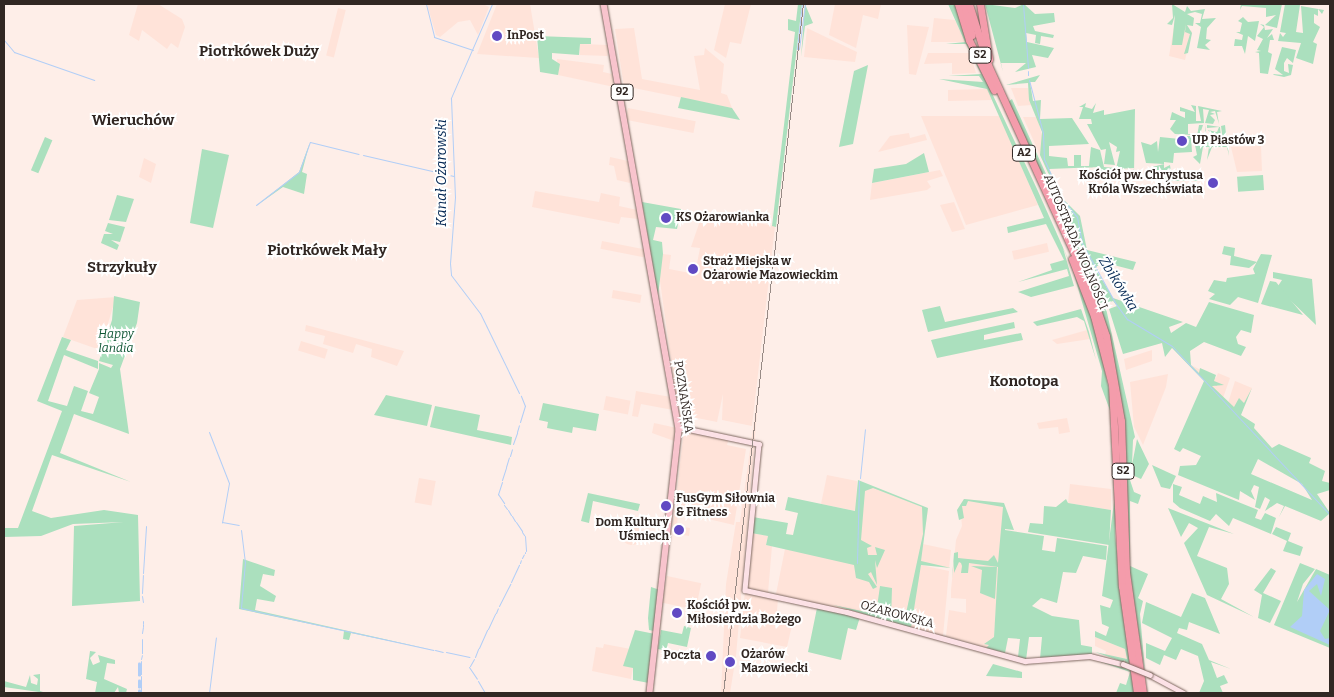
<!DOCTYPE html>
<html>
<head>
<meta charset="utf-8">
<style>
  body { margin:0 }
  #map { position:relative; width:1334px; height:697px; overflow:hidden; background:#feeee8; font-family:Bitter,serif }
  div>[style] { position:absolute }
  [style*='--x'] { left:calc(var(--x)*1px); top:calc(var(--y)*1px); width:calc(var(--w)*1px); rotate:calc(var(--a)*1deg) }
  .built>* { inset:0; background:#ffe3d9; transform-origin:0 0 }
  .round { border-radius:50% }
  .green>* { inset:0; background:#abe0be; transform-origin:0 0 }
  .water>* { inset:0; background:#b1cef7 }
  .stream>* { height:1px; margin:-0.5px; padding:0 0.5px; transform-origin:0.5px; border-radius:0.5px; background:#b1cef7 }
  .canal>* { height:2.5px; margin:-1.25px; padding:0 1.25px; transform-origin:1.25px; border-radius:1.25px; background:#b1cef7 }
  .roads { filter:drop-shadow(0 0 1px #7e6860) drop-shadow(0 0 1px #7e6860) }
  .secondary>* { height:4.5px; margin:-2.25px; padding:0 2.25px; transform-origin:2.25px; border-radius:2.25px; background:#fce1e6 }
  .primary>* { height:5.5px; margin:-2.75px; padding:0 2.75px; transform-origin:2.75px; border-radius:2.75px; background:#f8c4cd }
  .motorway>* { height:7px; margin:-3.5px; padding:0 3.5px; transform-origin:3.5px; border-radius:3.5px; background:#f49cab }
  .rail>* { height:1px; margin:-0.5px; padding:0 0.5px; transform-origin:0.5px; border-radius:0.5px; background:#978a85 }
  .bridges { filter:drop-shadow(0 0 1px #7e6860) drop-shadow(0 0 1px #7e6860) }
  .secondary-bridge>* { height:4.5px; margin:-2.25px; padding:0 2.25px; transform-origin:2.25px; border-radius:2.25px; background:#fce1e6 }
  .dots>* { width:14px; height:14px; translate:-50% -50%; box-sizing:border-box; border:2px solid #fff; border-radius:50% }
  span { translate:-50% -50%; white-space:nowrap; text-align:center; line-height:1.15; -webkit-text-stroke:4px #fff; paint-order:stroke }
  .shield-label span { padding:1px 4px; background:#fff; border:1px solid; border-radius:4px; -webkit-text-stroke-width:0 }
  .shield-label { font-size:11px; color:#312723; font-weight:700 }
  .poi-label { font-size:12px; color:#312723; font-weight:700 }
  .left { translate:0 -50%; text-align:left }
  .right { translate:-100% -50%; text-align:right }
  .street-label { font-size:12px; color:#312723 }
  .park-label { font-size:12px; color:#0d5533; font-style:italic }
  .water-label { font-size:14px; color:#052854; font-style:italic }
  .quarter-label { font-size:15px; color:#312723; font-weight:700 }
  .frame { position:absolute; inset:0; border:5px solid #312723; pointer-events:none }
</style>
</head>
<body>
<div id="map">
  <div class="built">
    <div style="clip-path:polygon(138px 4px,158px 4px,182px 19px,185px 27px,178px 48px,171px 43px,167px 49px,142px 30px,139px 41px,129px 35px)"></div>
    <div style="clip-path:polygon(427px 4px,483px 4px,489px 7px,478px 35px,470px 20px,458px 22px,440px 37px,436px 35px)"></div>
    <div style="clip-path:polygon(497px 4px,530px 4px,539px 58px,477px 54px)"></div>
    <div style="clip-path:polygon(725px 4px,751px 4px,741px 44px,730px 42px,726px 58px,714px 50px)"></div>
    <div style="clip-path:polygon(835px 4px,881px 4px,878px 19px,863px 15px,856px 48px,829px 35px)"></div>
    <div style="left:338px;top:8px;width:8px;height:49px;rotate:14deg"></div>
    <div style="clip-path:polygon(1176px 15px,1194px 18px,1193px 26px,1187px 25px,1186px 30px,1192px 31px,1185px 60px,1169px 56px)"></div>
    <div style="clip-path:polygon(934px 18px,955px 20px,965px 42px,931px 42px)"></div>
    <div style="clip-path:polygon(907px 25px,929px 27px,916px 75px,909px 74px)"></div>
    <div style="clip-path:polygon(634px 28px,642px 79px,700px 90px,694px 56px,704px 55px,705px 48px,724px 64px,721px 93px,727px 95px,732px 108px,624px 86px,615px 29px)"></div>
    <div style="clip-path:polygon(807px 28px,857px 52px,855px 62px,804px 57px)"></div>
    <div style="left:580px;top:44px;width:28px;height:11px;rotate:2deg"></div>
    <div style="clip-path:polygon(928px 53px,970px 53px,976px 73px,952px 74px,952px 63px,924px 64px)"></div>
    <div style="clip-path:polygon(557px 59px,604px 65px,603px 72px,612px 74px,614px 87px,558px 75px)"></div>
    <div style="clip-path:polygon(1011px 88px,1028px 88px,1032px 105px,1018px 106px)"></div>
    <div style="clip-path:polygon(987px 89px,993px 100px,948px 101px,948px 90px)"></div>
    <div style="left:628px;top:108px;width:69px;height:12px;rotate:11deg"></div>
    <div style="clip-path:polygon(921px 116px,1000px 116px,1038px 205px,966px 225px)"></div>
    <div style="clip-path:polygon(1023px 117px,1037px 117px,1043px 139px,1040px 155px)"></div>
    <div style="clip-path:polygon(909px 133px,910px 138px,925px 134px,927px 140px,878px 152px,890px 136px)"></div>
    <div style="clip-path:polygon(1261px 146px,1262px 171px,1237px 172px,1231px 147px)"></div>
    <div style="clip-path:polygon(610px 157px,628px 161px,630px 183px,617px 180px,614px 166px,609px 165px)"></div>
    <div style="clip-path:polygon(144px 158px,156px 164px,151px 183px,139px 177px)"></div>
    <div style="clip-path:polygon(940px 170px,943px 176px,927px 181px,931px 187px,927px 190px,870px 200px,872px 183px)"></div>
    <div style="clip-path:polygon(535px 191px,599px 202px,601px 193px,620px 197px,619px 206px,637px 210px,638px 219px,621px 217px,619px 224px,532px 207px)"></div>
    <div style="clip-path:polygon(954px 202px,965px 229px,952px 232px,940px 205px)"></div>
    <div style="clip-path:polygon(699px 213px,775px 226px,752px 426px,722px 420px,723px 394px,717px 422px,692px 417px,686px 426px,681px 424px,679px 415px,685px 416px,686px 409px,678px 407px,677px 402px,687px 403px,688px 397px,676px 395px,659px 274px,663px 254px,671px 255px,669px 269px,695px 274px,700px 248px,691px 247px,702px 215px)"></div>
    <div style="left:602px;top:241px;width:44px;height:8px;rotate:11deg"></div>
    <div style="left:1047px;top:243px;width:9px;height:36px;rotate:77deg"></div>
    <div style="left:613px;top:290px;width:29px;height:8px;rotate:10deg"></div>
    <div style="clip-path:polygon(116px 297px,100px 350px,63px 337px,77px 300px)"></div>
    <div style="clip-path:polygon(306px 325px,404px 351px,397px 366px,371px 357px,372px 349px,356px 344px,353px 353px,323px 344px,325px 336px,305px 331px)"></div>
    <div style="clip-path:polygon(1087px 330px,1090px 339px,1057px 344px,1052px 340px)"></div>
    <div style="left:301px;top:341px;width:28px;height:10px;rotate:17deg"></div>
    <div style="clip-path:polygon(1152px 350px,1152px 361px,1126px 370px,1124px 359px)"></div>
    <div style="clip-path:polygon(1191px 365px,1216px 378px,1218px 373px,1230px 378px,1223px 398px)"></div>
    <div style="clip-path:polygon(1168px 374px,1166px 387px,1143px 445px,1134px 427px,1130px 382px)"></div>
    <div style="clip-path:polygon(760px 378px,736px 656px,730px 693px,721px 693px,726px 584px,736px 522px,740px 522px)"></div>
    <div style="clip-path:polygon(1235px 381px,1252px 388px,1240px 415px,1228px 403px)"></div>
    <div style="clip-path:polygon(636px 391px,671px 397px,673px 410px,641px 404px,638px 417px,632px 416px)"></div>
    <div style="left:606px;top:396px;width:25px;height:14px;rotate:11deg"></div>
    <div style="clip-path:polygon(1067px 418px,1070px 432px,1059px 434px,1058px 427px,1039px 429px,1037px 423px)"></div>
    <div style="clip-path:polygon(654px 423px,677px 428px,677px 442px,652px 433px)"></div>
    <div style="clip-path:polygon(684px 430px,729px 437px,727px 445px,746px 449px,734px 525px,678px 512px,677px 526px,690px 528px,689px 536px,672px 533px)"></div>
    <div style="clip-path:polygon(827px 475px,857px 481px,856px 511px,821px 504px)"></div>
    <div style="left:419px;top:478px;width:17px;height:25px;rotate:10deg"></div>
    <div style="clip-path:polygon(862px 483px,928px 509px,923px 544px,951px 550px,949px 568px,921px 562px,905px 625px,776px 594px,785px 549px,858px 564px)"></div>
    <div style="clip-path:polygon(1070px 484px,1111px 489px,1111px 510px,1068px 503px)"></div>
    <div style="clip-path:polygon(964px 499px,1004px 503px,993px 650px,946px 636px,949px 610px,966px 613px,966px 599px,951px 598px,951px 590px,956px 540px,962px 526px,960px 505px)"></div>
    <div class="round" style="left:621px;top:523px;width:22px;height:22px"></div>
    <div style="clip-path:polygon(752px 533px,768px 536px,766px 545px,772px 546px,768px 593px,746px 589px)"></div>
    <div style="clip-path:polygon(921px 565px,949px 571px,943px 636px,907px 626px)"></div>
    <div style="left:667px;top:576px;width:35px;height:27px;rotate:12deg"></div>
    <div style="clip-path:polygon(745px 592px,778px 599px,776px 622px,792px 625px,787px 647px,740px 638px)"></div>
    <div style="clip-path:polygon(1095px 637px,1125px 649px,1127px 660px,1105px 655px,1106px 651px,1095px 646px)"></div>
    <div style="clip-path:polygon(604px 644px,636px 650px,631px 679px,592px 671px,596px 647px,603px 648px)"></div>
  </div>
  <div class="green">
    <div style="clip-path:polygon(798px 4px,802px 4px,776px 227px,772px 226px,795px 32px,788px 30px,788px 19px,796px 21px)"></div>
    <div style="clip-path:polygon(805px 4px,813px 23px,805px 26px,801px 57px)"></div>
    <div style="clip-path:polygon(948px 4px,955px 4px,966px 38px,1037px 189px,1077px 279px,1096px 329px,1111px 400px,1115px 462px,1115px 536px,1135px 693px,1116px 693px,1120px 683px,1126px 685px,1130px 672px,1095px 660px,1124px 668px,1125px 660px,1123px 662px,1095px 652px,1127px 659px,1125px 649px,1095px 637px,1095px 631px,1106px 636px,1109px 627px,1102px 624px,1100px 605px,1110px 608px,1113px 600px,1102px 596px,1114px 502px,1112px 416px,1101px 386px,1102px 371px,1073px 271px,1063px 248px,1074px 286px,1031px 297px,1018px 292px,1069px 276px,1067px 269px,1018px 282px,1052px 270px,1050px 264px,1064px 260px,1046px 224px,1008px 233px,1007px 227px,1044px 218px,987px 89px,939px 79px,983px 82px,979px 76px,948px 76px,981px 74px,966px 44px,946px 44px,965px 42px)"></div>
    <div style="clip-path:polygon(985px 4px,1015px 8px,1024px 4px,1035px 14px,1054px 13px,1055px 22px,1033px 26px,1035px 31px,1054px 35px,1053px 38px,1041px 36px,1040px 44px,1035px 43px,1036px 35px,1026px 33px,1027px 42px,1054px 48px,1048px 58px,1032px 55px,1036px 67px,1015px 72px,1026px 63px,1001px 63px,1003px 72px)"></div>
    <div style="clip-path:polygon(1172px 4px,1185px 12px,1187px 6px,1191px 11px,1205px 9px,1202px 19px,1216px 18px,1207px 28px,1206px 39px,1211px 40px,1205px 45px,1210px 50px,1197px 48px,1201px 27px,1195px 23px,1200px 23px,1202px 14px,1195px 12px,1187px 14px,1194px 18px,1193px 26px,1187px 25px,1192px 33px,1188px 53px,1184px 54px,1190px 34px,1185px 32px,1186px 24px,1182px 45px,1172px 45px,1175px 15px,1172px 25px,1167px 24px,1173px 18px)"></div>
    <div style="clip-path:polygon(1241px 4px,1282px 4px,1277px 28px,1265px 25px,1276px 15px,1266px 17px,1266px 8px,1242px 6px,1240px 10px)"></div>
    <div style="clip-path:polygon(1285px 4px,1300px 5px,1296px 32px,1303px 33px,1301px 6px,1324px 10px,1322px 14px,1318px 9px,1318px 16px,1314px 14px,1314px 23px,1320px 27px,1313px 42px,1317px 44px,1313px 64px,1296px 58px,1301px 43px,1278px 41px,1280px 33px,1283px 37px,1286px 33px,1280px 32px)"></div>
    <div style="clip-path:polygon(1243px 17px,1248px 22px,1259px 21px,1255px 41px,1248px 36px,1245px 54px,1242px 46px,1234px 46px,1235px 39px,1242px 40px,1243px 35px,1236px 32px,1240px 32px,1242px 23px,1238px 21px)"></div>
    <div style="clip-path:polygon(1260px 24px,1264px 25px,1265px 30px,1273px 29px,1267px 38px,1272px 34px,1274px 40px,1276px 34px,1274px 40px,1270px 40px,1268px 52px,1272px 54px,1262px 52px,1272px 54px,1268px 74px,1260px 73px,1259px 53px,1255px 52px,1261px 51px,1257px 50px,1263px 39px,1257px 36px,1264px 27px)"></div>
    <div style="clip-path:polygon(537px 36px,591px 38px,591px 44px,580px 44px,579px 55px,552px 53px,552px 59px,560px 64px,558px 75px,540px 72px)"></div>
    <div style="clip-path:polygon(1282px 47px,1296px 50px,1293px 63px,1287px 58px,1284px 63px,1284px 71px,1289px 73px,1288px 64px,1293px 65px,1291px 75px,1284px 77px,1274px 75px,1273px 74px,1283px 75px,1275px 69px)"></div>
    <div style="clip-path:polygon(868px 65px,853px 144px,839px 147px,854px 71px)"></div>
    <div style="clip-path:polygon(evenodd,1040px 75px,1035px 82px,1030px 82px,1033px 101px,1041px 100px,1040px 119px,1072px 118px,1089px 144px,1049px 146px,1049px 156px,1067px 158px,1068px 166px,1074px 166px,1074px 155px,1081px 155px,1081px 166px,1089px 166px,1091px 147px,1100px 150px,1104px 167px,1115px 168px,1107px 171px,1118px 174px,1099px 176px,1099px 167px,1049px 169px,1064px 200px,1080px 216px,1087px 250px,1136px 262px,1133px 270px,1102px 262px,1095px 268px,1113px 298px,1183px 322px,1169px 327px,1171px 333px,1186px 323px,1196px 327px,1209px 302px,1254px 315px,1251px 333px,1241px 330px,1236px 337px,1238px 344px,1246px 347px,1241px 356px,1204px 342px,1190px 351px,1191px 365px,1199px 373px,1200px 368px,1216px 375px,1214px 381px,1224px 385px,1212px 386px,1234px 407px,1239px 398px,1244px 403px,1252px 388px,1241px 415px,1255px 424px,1254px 428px,1272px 448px,1279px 444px,1311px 458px,1309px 463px,1325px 471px,1322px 481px,1330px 483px,1330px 490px,1317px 494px,1330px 513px,1321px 521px,1285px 506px,1279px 517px,1284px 506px,1277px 503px,1265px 511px,1270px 500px,1265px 497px,1260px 509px,1255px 507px,1259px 487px,1254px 485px,1251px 491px,1255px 500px,1240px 491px,1239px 500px,1178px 475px,1180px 466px,1196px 465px,1201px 456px,1183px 448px,1180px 452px,1174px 449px,1204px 381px,1172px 348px,1165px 357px,1162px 343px,1123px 354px,1109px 309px,1117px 306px,1113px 301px,1107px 303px,1040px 155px,1042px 132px,1029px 100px,1028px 83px,1006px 85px,1040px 75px,1258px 459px,1302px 484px,1312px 500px,1251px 474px,1258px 459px)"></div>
    <div style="clip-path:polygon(681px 97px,732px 108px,740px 120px,678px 108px)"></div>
    <div style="clip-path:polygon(1012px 99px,1105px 304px,1135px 437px,1133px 440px,1132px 465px,1137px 439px,1149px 464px,1141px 479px,1130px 474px,1130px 480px,1134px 492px,1141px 495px,1138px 504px,1130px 501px,1130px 566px,1148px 574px,1138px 598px,1143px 601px,1140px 614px,1145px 671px,1128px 571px,1122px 405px,1109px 338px,1008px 102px)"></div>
    <div style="clip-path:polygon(1086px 103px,1085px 107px,1092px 109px,1096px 103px,1093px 113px,1104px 110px,1104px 115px,1135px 109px,1134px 174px,1120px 175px,1117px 172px,1133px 173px,1134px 168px,1116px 169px,1120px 151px,1116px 152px,1117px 147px,1109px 142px,1115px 165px,1104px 164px,1106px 149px,1101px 150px,1087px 124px,1092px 124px,1091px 119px,1079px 119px,1083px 107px,1079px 107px)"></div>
    <div style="clip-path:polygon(1191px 105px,1196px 106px,1196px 121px,1201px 121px,1198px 106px,1222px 111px,1217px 112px,1219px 124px,1215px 111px,1210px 112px,1215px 114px,1210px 115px,1215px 120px,1213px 124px,1205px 123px,1209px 110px,1203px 109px,1204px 123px,1188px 124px,1188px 134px,1196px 134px,1197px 136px,1199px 125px,1203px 125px,1200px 134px,1205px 134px,1206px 125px,1206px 135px,1212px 135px,1208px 130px,1217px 132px,1219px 127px,1207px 128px,1207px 125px,1220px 127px,1221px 137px,1204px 138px,1200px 142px,1223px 141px,1221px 126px,1225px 125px,1227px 143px,1201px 145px,1227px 146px,1228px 148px,1229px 156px,1227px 147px,1212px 147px,1207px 160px,1209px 147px,1203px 147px,1200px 164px,1193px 157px,1197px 155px,1193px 135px,1175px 134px,1170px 129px,1176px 120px,1170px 120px,1172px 112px,1185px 118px,1185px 112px,1180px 111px,1180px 107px,1195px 112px)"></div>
    <div style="clip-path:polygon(1183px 136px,1191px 136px,1192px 152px,1174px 153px,1173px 163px,1164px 162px,1164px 168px,1170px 165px,1171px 172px,1191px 173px,1148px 174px,1152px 167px,1164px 164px,1146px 163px,1141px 142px,1151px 145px,1157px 141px,1158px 152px,1160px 137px,1190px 140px)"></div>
    <div style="left:45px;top:137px;width:8px;height:36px;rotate:23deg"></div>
    <div style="clip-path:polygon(310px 142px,302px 172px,307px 174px,304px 194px,283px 187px,256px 206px,299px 172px)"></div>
    <div style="clip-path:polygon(202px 149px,229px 155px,213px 228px,190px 223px)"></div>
    <div style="clip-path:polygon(924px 153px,929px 172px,872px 183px,874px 169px,906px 164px)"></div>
    <div style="left:1201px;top:175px;width:6px;height:44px;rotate:90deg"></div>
    <div style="left:1263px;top:175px;width:15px;height:26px;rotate:86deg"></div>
    <div style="clip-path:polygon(117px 195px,134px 199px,126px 222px,109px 220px)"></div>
    <div style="clip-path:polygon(642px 202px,681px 209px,677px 229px,656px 227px,653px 240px,662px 242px,663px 254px,658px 296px)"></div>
    <div style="clip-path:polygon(108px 223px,125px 227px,120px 242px,111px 240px,119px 245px,117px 250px,101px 243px,104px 234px,113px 234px,105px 231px)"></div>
    <div style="clip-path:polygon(1224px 246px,1235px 248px,1234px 256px,1257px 262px,1249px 268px,1230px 265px,1231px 256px,1222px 254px)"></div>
    <div style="clip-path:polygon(1261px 254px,1272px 255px,1258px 303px,1238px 297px,1230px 305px,1209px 299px,1215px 294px,1208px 291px,1214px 280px,1226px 282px,1227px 278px,1255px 274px,1253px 269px)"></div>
    <div style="clip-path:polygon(1273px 272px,1312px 279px,1316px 325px,1289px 299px,1278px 286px,1282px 280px,1273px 278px)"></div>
    <div style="clip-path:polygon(1270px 281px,1276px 282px,1303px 315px,1261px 304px)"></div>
    <div style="clip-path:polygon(114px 296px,140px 302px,137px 323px,120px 369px,129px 434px,74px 414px,60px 453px,131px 482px,52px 455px,32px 511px,51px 518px,104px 510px,138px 515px,140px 601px,72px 606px,74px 526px,124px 522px,73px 524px,41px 536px,4px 537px,4px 528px,18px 528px,62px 411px,37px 401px,62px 337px,71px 340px,66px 350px,98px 361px,98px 369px,64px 355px,48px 401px,67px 406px,74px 386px,88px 391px,81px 411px,93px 414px,99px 397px,89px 393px,99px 369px,99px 363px,111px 368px,113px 365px,99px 361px,112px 320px)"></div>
    <div style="clip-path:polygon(940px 306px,945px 322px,1013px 308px,1018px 312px,928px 332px,922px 310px)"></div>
    <div style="clip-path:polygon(1081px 309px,1089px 332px,1096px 360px,1084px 321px,1077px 317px,1037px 326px,1033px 322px)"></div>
    <div style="clip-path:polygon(1014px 322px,1015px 328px,984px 335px,984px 340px,1021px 333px,1023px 340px,937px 358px,931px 340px)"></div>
    <div style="clip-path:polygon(386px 395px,432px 405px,427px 426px,374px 415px)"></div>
    <div style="clip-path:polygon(543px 403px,599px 414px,596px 431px,573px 427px,572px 433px,547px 428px,548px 422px,539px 420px)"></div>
    <div style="clip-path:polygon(435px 406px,480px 415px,477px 430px,512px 437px,511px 445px,430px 427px)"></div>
    <div style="clip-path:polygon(1152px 465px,1176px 476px,1170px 489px,1161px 487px)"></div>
    <div style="clip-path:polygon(858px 480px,928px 508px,921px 561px,951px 568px,921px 565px,911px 628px,833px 605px,876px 614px,880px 586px,892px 588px,891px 620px,905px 618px,923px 534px,922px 507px,873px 488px,865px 491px,861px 540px,872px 546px,867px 548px,868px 555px,877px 555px,875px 547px,885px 550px,877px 568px,875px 560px,877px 585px,871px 572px,868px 574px,877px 587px,873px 589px,869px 582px,856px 578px,854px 565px,766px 545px,768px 536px,751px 533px,753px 517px,788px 523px,786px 534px,793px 535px,798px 513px,785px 510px,788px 497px,855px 511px)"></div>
    <div style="clip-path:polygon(1173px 484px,1182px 487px,1179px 495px,1200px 504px,1203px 496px,1217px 502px,1216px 493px,1258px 510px,1255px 518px,1261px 520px,1265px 513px,1276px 518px,1271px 534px,1233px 518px,1229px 526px,1216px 514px,1210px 521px,1180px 508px,1173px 502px)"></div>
    <div style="clip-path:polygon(588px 493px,640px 504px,638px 511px,593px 501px,589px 523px,581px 521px)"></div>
    <div style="clip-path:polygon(964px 499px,1004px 503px,1014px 530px,1005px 529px,1005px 530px,1044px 536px,1042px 550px,1055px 552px,1057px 538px,1107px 546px,1106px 560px,1083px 556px,1076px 573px,1063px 572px,1057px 603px,1041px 598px,1032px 606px,1052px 616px,1079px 620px,1081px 645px,1092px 647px,1092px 654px,1040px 659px,1042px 637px,1029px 637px,1026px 660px,1018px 657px,1020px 639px,1008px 638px,1005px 653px,986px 648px,989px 645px,984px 644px,994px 637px,998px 567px,969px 563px,968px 573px,961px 573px,962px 566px,961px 563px,959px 562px,954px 573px,954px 561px,952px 579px,954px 553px,958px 552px,958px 558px,988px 561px,994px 555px,998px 563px,1003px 507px,968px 501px,966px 506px,962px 506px,964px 518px,959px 520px,957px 510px)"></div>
    <div style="clip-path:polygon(1066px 499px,1068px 503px,1111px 510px,1109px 545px,1028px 532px,1030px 523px,1043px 524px,1044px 506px,1056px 507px)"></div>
    <div style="clip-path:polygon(1168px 508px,1234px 534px,1209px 527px,1197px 556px,1227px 568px,1229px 584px,1221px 599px,1254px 617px,1207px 595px,1184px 543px,1198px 528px,1189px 523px,1181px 537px)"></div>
    <div style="clip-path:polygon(1276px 527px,1291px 533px,1288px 541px,1303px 547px,1300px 556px,1283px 551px,1287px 541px,1272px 534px)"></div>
    <div style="clip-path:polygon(243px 559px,275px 570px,274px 576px,263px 574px,260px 586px,276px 596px,274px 602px,257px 599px,255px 610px,433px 650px,351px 633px,349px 640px,343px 639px,344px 631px,239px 609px)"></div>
    <div style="clip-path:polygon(1300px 563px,1315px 569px,1303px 584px,1297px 602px,1316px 569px,1330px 575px,1330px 648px,1274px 625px)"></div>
    <div style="clip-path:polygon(971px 566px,997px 567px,995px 599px,980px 593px,982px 570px)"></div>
    <div style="clip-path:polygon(1271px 568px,1276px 571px,1263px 593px,1281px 601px,1270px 623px,1258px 618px,1262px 595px,1254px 590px)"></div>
    <div style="clip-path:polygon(651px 587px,660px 590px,654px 631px,649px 630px,648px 618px)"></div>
    <div style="clip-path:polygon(1192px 593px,1205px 598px,1220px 634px,1189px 622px,1187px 630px,1179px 628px,1177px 633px,1202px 644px,1209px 660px,1231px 669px,1211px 662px,1217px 678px,1224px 675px,1228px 683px,1220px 686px,1223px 693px,1199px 693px,1204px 681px,1198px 656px,1181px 649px,1176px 660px,1164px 655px,1160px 665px,1146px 658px,1146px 643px,1165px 651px,1172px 638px,1142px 623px,1146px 602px,1181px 617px)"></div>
    <div style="clip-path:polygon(817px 608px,860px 617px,856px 630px,848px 628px,841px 660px,808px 652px)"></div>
    <div style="clip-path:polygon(684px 626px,691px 628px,687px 647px,668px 643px,666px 651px,658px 649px,661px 630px,682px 634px)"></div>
    <div style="clip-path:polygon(635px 630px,655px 634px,649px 683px,633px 680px,633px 668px,623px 666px)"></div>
    <div style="clip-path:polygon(90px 651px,96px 652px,90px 658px,93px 665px,100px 662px,98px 655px,115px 660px,115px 664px,107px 663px,104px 679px,127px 689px,126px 693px,119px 693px,118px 687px,114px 693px,95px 693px,97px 682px,86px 679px)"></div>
    <div style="clip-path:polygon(993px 664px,1022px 672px,1022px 678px,986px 676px)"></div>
    <div style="clip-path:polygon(40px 674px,40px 691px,46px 693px,4px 687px,4px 681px,26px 687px,30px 675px,31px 683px,37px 685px,38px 679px,33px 675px)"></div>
  </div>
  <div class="water">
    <div style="clip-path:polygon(1317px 574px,1325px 579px,1321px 596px,1317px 584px,1309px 591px,1330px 610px,1320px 631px,1325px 639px,1330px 638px,1330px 645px,1290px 627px,1302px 616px,1304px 590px)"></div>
  </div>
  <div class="stream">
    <div style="--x:426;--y:4;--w:34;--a:76"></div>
    <div style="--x:434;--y:37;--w:41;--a:18.4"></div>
    <div style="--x:492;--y:4;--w:103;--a:113.6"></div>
    <div style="--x:451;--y:98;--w:99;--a:87.7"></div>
    <div style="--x:455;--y:197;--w:66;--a:94.3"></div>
    <div style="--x:450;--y:263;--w:12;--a:85"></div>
    <div style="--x:451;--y:275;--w:48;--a:52.7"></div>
    <div style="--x:480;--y:313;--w:89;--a:64"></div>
    <div style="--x:1023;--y:4;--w:64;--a:85.5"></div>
    <div style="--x:4;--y:40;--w:16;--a:50"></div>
    <div style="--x:14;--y:52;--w:85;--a:19.3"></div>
    <div style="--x:797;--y:49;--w:45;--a:-83.7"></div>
    <div style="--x:799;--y:49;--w:45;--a:-82.4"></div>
    <div style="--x:1028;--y:71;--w:4;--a:90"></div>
    <div style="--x:1029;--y:80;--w:55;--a:75.2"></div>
    <div style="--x:1043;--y:133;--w:26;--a:88"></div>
    <div style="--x:1044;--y:159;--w:44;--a:65.8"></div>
    <div style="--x:1062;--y:199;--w:23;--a:50"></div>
    <div style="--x:1077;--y:217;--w:26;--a:79"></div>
    <div style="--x:1082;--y:243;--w:70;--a:60.9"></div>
    <div style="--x:1116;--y:304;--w:19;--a:54"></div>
    <div style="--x:1127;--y:319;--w:52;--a:31"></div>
    <div style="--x:1172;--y:346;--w:231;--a:46.9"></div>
    <div style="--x:363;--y:155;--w:93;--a:13"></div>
    <div style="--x:256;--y:205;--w:54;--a:-37.5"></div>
    <div style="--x:299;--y:172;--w:32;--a:-70"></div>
    <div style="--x:310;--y:142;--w:50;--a:13.8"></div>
    <div style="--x:520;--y:422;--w:17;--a:-73"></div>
    <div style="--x:525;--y:406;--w:11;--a:-112"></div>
    <div style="--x:209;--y:432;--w:55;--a:68.6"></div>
    <div style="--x:229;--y:483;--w:40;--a:100"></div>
    <div style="--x:222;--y:522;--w:17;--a:10"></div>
    <div style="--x:517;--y:432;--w:7;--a:-74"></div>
    <div style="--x:513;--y:444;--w:12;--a:-70"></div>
    <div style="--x:510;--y:456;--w:7;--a:-74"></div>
    <div style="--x:506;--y:467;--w:10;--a:-73"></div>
    <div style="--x:860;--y:478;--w:49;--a:-84.2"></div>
    <div style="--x:502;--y:480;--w:13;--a:-72"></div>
    <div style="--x:502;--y:482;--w:13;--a:108"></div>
    <div style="--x:498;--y:494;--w:11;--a:56"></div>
    <div style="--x:504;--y:505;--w:5;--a:53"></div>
    <div style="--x:508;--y:510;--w:6;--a:59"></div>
    <div style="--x:512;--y:516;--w:6;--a:59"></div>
    <div style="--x:516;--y:522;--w:11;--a:56"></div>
    <div style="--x:241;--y:530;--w:32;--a:83"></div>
    <div style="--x:245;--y:562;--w:46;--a:95"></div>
    <div style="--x:241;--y:608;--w:197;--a:12.3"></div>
    <div style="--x:522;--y:532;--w:4;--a:56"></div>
    <div style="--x:525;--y:536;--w:15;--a:86"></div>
    <div style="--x:525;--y:553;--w:1;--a:-90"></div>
    <div style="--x:522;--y:558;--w:4;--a:-63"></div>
    <div style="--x:520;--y:563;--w:3;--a:-72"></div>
    <div style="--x:857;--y:563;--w:82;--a:-88.6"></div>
    <div style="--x:143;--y:573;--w:47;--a:-86.3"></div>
    <div style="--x:511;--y:582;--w:19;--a:-65"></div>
    <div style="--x:142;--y:593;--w:18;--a:-87"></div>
    <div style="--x:142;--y:596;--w:6;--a:81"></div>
    <div style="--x:499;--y:606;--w:25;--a:-63"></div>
    <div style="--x:496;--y:613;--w:5;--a:-68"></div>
    <div style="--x:143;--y:623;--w:2;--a:-90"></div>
    <div style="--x:143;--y:626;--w:2;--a:-90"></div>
    <div style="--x:488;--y:629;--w:17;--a:-65"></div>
    <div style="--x:142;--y:633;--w:6;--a:-81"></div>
    <div style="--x:479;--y:648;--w:20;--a:-66"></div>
    <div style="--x:435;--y:650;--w:8;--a:14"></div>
    <div style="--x:446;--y:652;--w:24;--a:12"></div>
    <div style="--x:142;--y:653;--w:14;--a:-90"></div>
    <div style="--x:475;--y:657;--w:9;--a:-69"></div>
    <div style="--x:141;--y:659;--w:4;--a:-76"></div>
    <div style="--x:470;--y:666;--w:8;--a:-60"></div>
    <div style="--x:469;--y:667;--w:14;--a:56"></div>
    <div style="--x:141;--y:674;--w:13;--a:-90"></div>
    <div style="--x:478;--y:681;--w:14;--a:60"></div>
    <div style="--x:141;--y:693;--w:17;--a:-90"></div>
    <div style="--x:209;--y:693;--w:56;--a:-82.9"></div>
  </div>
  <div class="canal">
    <div style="--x:139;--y:675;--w:11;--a:-90"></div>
    <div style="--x:139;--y:687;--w:6;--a:-90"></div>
    <div style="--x:139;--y:693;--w:2;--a:-90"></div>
  </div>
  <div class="roads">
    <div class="secondary">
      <div style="--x:679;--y:427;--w:82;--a:12"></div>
      <div style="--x:759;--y:444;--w:147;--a:95.5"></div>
      <div style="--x:745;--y:590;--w:104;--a:12.2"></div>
      <div style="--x:847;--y:612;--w:185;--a:15.4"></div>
      <div style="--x:1025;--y:661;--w:65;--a:-4.4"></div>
      <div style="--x:1090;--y:656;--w:34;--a:14"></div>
      <div style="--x:1150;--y:675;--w:38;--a:28"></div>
    </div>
    <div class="primary">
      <div style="--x:604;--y:4;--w:433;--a:80"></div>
      <div style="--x:679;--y:430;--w:265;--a:96.3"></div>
    </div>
    <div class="motorway">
      <div style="--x:958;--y:4;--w:38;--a:73"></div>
      <div style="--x:969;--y:40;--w:56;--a:63.4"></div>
      <div style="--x:964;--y:4;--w:32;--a:76"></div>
      <div style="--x:969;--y:4;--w:64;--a:72.7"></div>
      <div style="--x:988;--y:65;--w:243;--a:65.4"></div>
      <div style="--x:1089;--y:286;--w:53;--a:71.2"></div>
      <div style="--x:1106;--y:336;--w:86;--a:80"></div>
      <div style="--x:1121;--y:421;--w:151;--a:88.1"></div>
      <div style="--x:1126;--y:572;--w:122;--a:82"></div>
      <div style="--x:980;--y:4;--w:56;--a:80.7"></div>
      <div style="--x:1072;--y:259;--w:61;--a:68.9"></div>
      <div style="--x:1094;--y:316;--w:71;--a:75.4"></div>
      <div style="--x:1112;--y:385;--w:201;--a:87.2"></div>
      <div style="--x:1122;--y:586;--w:108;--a:82"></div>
    </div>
  </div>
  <div class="rail">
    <div style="--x:723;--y:693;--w:694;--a:-83.38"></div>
  </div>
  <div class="bridges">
    <div class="secondary-bridge">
      <div style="--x:1123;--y:664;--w:29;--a:22"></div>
    </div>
  </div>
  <div class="dots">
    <div style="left:497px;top:36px;background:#604ac3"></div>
    <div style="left:1182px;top:141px;background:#604ac3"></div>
    <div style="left:1213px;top:183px;background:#604ac3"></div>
    <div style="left:666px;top:218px;background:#604ac3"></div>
    <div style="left:693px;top:269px;background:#604ac3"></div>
    <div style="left:666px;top:506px;background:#604ac3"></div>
    <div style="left:679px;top:530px;background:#604ac3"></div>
    <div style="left:677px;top:613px;background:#604ac3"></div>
    <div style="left:711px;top:656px;background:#604ac3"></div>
    <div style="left:730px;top:662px;background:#604ac3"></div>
  </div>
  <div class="shield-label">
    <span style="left:980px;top:55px">S2</span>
    <span style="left:622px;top:92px">92</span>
    <span style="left:1024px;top:153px">A2</span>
    <span style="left:1123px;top:471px">S2</span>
  </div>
  <div class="poi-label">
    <span class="left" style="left:507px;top:36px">InPost</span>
    <span class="left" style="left:1192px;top:141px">UP Piastów 3</span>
    <span class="right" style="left:1203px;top:183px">Kościół pw. Chrystusa<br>Króla Wszechświata</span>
    <span class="left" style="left:676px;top:218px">KS Ożarowianka</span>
    <span class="left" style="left:703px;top:269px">Straż Miejska w<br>Ożarowie Mazowieckim</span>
    <span class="left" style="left:676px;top:506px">FusGym Siłownia<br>&amp; Fitness</span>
    <span class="right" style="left:669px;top:530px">Dom Kultury<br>Uśmiech</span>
    <span class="left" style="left:687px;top:613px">Kościół pw.<br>Miłosierdzia Bożego</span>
    <span class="left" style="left:741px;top:662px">Ożarów<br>Mazowiecki</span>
    <span class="right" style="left:701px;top:656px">Poczta</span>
  </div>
  <div class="street-label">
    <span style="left:1075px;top:242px;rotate:67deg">AUTOSTRADA WOLNOŚCI</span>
    <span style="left:683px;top:397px;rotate:81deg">POZNAŃSKA</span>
    <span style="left:897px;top:615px;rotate:15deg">OŻAROWSKA</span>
  </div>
  <div class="park-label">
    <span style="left:116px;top:342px">Happy<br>landia</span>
  </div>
  <div class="water-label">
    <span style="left:442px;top:173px;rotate:-90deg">Kanał Ożarowski</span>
    <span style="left:1118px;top:284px;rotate:58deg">Żbikówka</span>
  </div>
  <div class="quarter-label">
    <span style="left:259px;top:52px">Piotrkówek Duży</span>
    <span style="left:133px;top:121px">Wieruchów</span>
    <span style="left:327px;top:251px">Piotrkówek Mały</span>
    <span style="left:122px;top:268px">Strzykuły</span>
    <span style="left:1024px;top:382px">Konotopa</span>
  </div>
  <div class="frame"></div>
</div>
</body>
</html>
